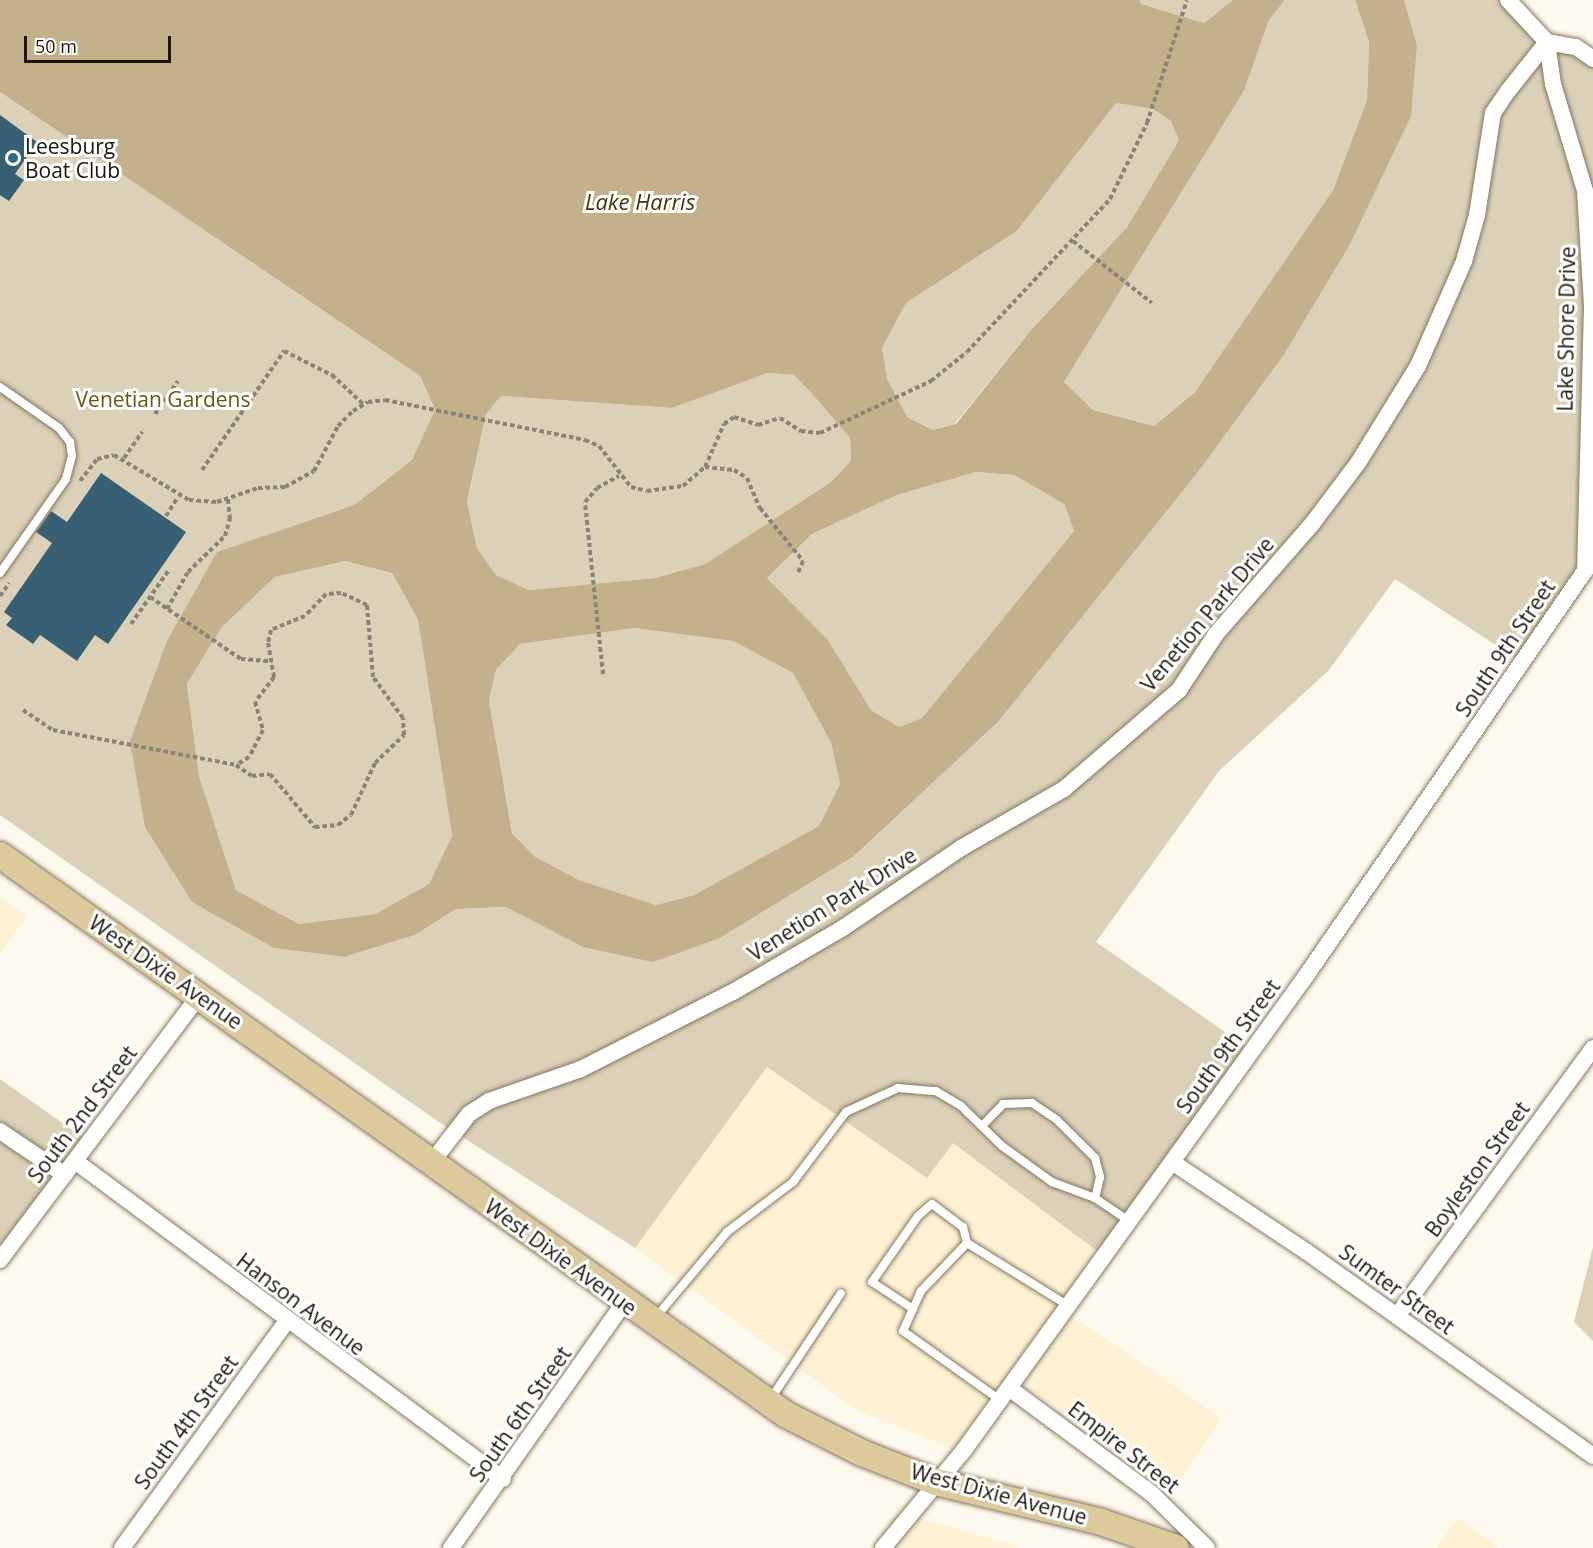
<!DOCTYPE html>
<html>
<head>
<meta charset="utf-8">
<style>
  body { margin:0 }
  #map { position:relative; width:1593px; height:1548px; overflow:hidden; background:#fef9ee; font-family:"Open Sans",sans-serif }
  div>[style] { position:absolute }
  [style*='--x'] { left:calc(var(--x)*1px); top:calc(var(--y)*1px); width:calc(var(--w)*1px); rotate:calc(var(--a)*1deg) }
  .built>* { inset:0; background:#fef2d5 }
  .green>* { inset:0; background:#dbd1b9 }
  .water>* { inset:0; background:#c2b18a }
  .building>* { inset:0; background:#386075 }
  .path>* { height:4px; margin-top:-2px; transform-origin:0; background:repeating-linear-gradient(90deg,#888479 0 4.5px,transparent 0 7.5px) }
  .roads { filter:drop-shadow(0 0 2px #84785f) drop-shadow(0 0 2px #84785f) }
  .lane>* { height:8px; margin:-4px; padding:0 4px; transform-origin:4px; border-radius:4px; background:#fff }
  .street>* { height:16px; margin:-8px; padding:0 8px; transform-origin:8px; border-radius:8px; background:#fff }
  .primary>* { height:26px; margin:-13px; padding:0 13px; transform-origin:13px; border-radius:13px; background:#dcca9d }
  .dots>* { width:16px; height:16px; translate:-50% -50%; box-sizing:border-box; border:3px solid #fff; border-radius:50% }
  span { translate:-50% -50%; white-space:nowrap; text-align:center; line-height:1.15; -webkit-text-stroke:6px #fff; paint-order:stroke }
  .poi-label { font-size:21px; color:#1a160c }
  .left { translate:0 -50%; text-align:left }
  .street-label { font-size:21px; color:#1a160c }
  .park-label { font-size:21px; color:#6d5410 }
  .water-label { font-size:22px; color:#463400; font-style:italic }
  .scale { position:absolute; left:24px; top:36px; width:147px; height:27px; box-sizing:border-box; border:3px solid #1a160c; border-top:0; padding-left:8px; font-size:18px; line-height:21px; white-space:nowrap; color:#1a160c; -webkit-text-stroke:4px #fff; paint-order:stroke }
</style>
</head>
<body>
<div id="map">
  <div class="built">
    <div style="clip-path:polygon(0 896px,27px 916px,0 954px)"></div>
    <div style="clip-path:polygon(767px 1067px,927px 1178px,953px 1142px,1101px 1254px,1064px 1311px,1222px 1418px,1176px 1487px,1012px 1378px,958px 1451px,856px 1410px,635px 1248px)"></div>
    <div style="clip-path:polygon(897px 1511px,1021px 1548px,871px 1548px)"></div>
    <div style="clip-path:polygon(1458px 1518px,1500px 1548px,1436px 1548px)"></div>
  </div>
  <div class="green">
    <div style="clip-path:polygon(1140px 0,1233px 0,1204px 23px,1141px 4px)"></div>
    <div style="clip-path:polygon(1285px 0,1355px 0,1369px 42px,1367px 100px,1333px 190px,1195px 392px,1154px 426px,1093px 410px,1064px 382px,1244px 91px,1269px 20px)"></div>
    <div style="clip-path:polygon(1404px 0,1520px 0,1543px 31px,1593px 64px,1593px 558px,1523px 663px,1395px 579px,1329px 670px,1219px 771px,1096px 942px,1248px 1048px,1101px 1254px,953px 1143px,927px 1178px,767px 1067px,635px 1248px,433px 1118px,0 815px,0 92px,420px 376px,435px 411px,412px 460px,354px 505px,217px 552px,130px 741px,274px 948px,344px 957px,415px 935px,456px 909px,507px 907px,583px 947px,720px 938px,854px 856px,999px 721px,1198px 472px,1284px 355px,1348px 248px,1417px 45px)"></div>
    <div style="clip-path:polygon(1116px 103px,1153px 109px,1171px 121px,1179px 140px,1127px 227px,1031px 330px,955px 424px,933px 430px,907px 417px,886px 379px,882px 348px,906px 303px,1017px 231px)"></div>
    <div style="clip-path:polygon(768px 373px,794px 375px,813px 395px,850px 438px,851px 461px,831px 482px,705px 564px,655px 578px,529px 590px,496px 575px,477px 548px,467px 501px,486px 414px,501px 396px,672px 408px)"></div>
    <div style="clip-path:polygon(976px 472px,1014px 475px,1064px 504px,1074px 531px,922px 718px,899px 727px,871px 710px,828px 640px,767px 578px,812px 534px,897px 495px)"></div>
    <div style="clip-path:polygon(345px 561px,392px 573px,418px 620px,452px 836px,429px 884px,375px 914px,299px 924px,236px 890px,199px 776px,187px 684px,221px 628px,275px 577px)"></div>
    <div style="clip-path:polygon(634px 628px,733px 641px,793px 673px,831px 743px,840px 784px,819px 826px,694px 895px,656px 905px,579px 880px,534px 856px,512px 833px,489px 700px,496px 670px,520px 644px)"></div>
    <div style="clip-path:polygon(0 1079px,85px 1139px,0 1258px)"></div>
    <div style="clip-path:polygon(1593px 1247px,1593px 1341px,1574px 1322px)"></div>
  </div>
  <div class="water">
    <div style="clip-path:polygon(evenodd,0 0,1140px 0,1141px 4px,1204px 23px,1233px 0,1285px 0,1269px 20px,1244px 91px,1064px 382px,1093px 410px,1154px 426px,1195px 392px,1333px 190px,1367px 100px,1369px 42px,1355px 0,1404px 0,1417px 45px,1411px 116px,1348px 248px,1284px 355px,1198px 472px,999px 721px,854px 856px,720px 938px,653px 962px,583px 947px,506px 907px,456px 909px,415px 935px,344px 957px,274px 948px,192px 902px,145px 827px,130px 741px,167px 641px,217px 552px,354px 505px,412px 460px,435px 410px,420px 376px,0 92px,0 0,1116px 103px,1153px 109px,1171px 121px,1179px 140px,1127px 227px,1031px 330px,956px 424px,933px 430px,907px 417px,887px 379px,882px 348px,906px 303px,1017px 231px,1116px 103px,0 0,768px 373px,794px 375px,813px 395px,850px 438px,851px 461px,831px 482px,705px 564px,655px 578px,529px 590px,496px 575px,477px 548px,467px 501px,486px 414px,501px 396px,672px 408px,768px 373px,0 0,976px 472px,1014px 475px,1064px 504px,1074px 531px,922px 718px,899px 727px,871px 710px,828px 640px,767px 578px,812px 534px,897px 495px,976px 472px,0 0,345px 561px,392px 573px,418px 620px,452px 836px,429px 884px,375px 914px,299px 924px,236px 890px,199px 776px,187px 684px,221px 628px,275px 577px,345px 561px,0 0,634px 628px,733px 641px,793px 673px,831px 743px,840px 784px,819px 826px,694px 895px,656px 905px,579px 880px,534px 856px,512px 833px,489px 700px,496px 670px,520px 644px,634px 628px)"></div>
  </div>
  <div class="building">
    <div style="clip-path:polygon(0 115px,37px 142px,15px 174px,24px 180px,9px 201px,0 195px)"></div>
    <div style="clip-path:polygon(101px 473px,186px 532px,108px 644px,95px 635px,77px 661px,40px 635px,33px 644px,6px 625px,12px 618px,4px 612px,52px 543px,36px 532px,51px 511px,67px 522px)"></div>
  </div>
  <div class="path">
    <div style="--x:1073;--y:241;--w:100;--a:38.1"></div>
    <div style="--x:155;--y:414;--w:40;--a:-55.1"></div>
    <div style="--x:124;--y:458;--w:32;--a:-55"></div>
    <div style="--x:705;--y:467;--w:47;--a:-66.2"></div>
    <div style="--x:724;--y:424;--w:12;--a:-35"></div>
    <div style="--x:734;--y:417;--w:25;--a:18"></div>
    <div style="--x:758;--y:425;--w:23;--a:-18"></div>
    <div style="--x:780;--y:418;--w:25;--a:32"></div>
    <div style="--x:801;--y:431;--w:19;--a:6"></div>
    <div style="--x:820;--y:433;--w:123;--a:-25.1"></div>
    <div style="--x:931;--y:381;--w:46;--a:-38.9"></div>
    <div style="--x:967;--y:352;--w:209;--a:-46.9"></div>
    <div style="--x:1110;--y:199;--w:85;--a:-64"></div>
    <div style="--x:1147;--y:123;--w:129;--a:-72"></div>
    <div style="--x:202;--y:470;--w:145;--a:-55.4"></div>
    <div style="--x:284;--y:351;--w:54;--a:26.6"></div>
    <div style="--x:332;--y:375;--w:42;--a:43.1"></div>
    <div style="--x:80;--y:481;--w:28;--a:-52"></div>
    <div style="--x:97;--y:459;--w:17;--a:-13"></div>
    <div style="--x:114;--y:455;--w:87;--a:31"></div>
    <div style="--x:189;--y:500;--w:28;--a:4"></div>
    <div style="--x:217;--y:502;--w:43;--a:-18.9"></div>
    <div style="--x:258;--y:488;--w:27;--a:-2"></div>
    <div style="--x:285;--y:487;--w:33;--a:-29"></div>
    <div style="--x:314;--y:471;--w:51;--a:-61.9"></div>
    <div style="--x:338;--y:426;--w:21;--a:-45"></div>
    <div style="--x:353;--y:411;--w:17;--a:-31"></div>
    <div style="--x:368;--y:402;--w:17;--a:-7"></div>
    <div style="--x:385;--y:400;--w:204;--a:11.3"></div>
    <div style="--x:585;--y:440;--w:15;--a:23"></div>
    <div style="--x:599;--y:446;--w:52;--a:52"></div>
    <div style="--x:631;--y:487;--w:16;--a:14"></div>
    <div style="--x:647;--y:491;--w:36;--a:-8"></div>
    <div style="--x:683;--y:486;--w:29;--a:-41"></div>
    <div style="--x:705;--y:467;--w:29;--a:6"></div>
    <div style="--x:734;--y:470;--w:15;--a:32"></div>
    <div style="--x:747;--y:478;--w:33;--a:67"></div>
    <div style="--x:760;--y:508;--w:68;--a:50.9"></div>
    <div style="--x:803;--y:561;--w:13;--a:113"></div>
    <div style="--x:166;--y:516;--w:22;--a:-58"></div>
    <div style="--x:0;--y:596;--w:16;--a:-55"></div>
    <div style="--x:150;--y:597;--w:110;--a:34.3"></div>
    <div style="--x:241;--y:659;--w:31;--a:4"></div>
    <div style="--x:167;--y:609;--w:43;--a:-60.4"></div>
    <div style="--x:188;--y:572;--w:52;--a:-44.2"></div>
    <div style="--x:225;--y:536;--w:18;--a:-74"></div>
    <div style="--x:230;--y:519;--w:20;--a:-96"></div>
    <div style="--x:131;--y:624;--w:66;--a:-54.9"></div>
    <div style="--x:603;--y:674;--w:173;--a:-96"></div>
    <div style="--x:585;--y:502;--w:18;--a:-49"></div>
    <div style="--x:597;--y:488;--w:25;--a:-29"></div>
    <div style="--x:23;--y:710;--w:36;--a:34"></div>
    <div style="--x:53;--y:730;--w:186;--a:10.8"></div>
    <div style="--x:236;--y:765;--w:19;--a:35"></div>
    <div style="--x:252;--y:776;--w:18;--a:-6"></div>
    <div style="--x:270;--y:774;--w:70;--a:49.7"></div>
    <div style="--x:315;--y:827;--w:23;--a:-5"></div>
    <div style="--x:338;--y:825;--w:16;--a:-38"></div>
    <div style="--x:351;--y:815;--w:57;--a:-65.2"></div>
    <div style="--x:375;--y:763;--w:40;--a:-44"></div>
    <div style="--x:404;--y:735;--w:17;--a:-93"></div>
    <div style="--x:403;--y:718;--w:51;--a:-126.2"></div>
    <div style="--x:373;--y:677;--w:72;--a:-94.8"></div>
    <div style="--x:367;--y:605;--w:29;--a:-155"></div>
    <div style="--x:341;--y:593;--w:15;--a:176"></div>
    <div style="--x:326;--y:594;--w:30;--a:134"></div>
    <div style="--x:305;--y:616;--w:37;--a:158"></div>
    <div style="--x:271;--y:630;--w:13;--a:103"></div>
    <div style="--x:268;--y:643;--w:35;--a:80"></div>
    <div style="--x:274;--y:677;--w:31;--a:127"></div>
    <div style="--x:255;--y:702;--w:29;--a:74"></div>
    <div style="--x:263;--y:730;--w:30;--a:117"></div>
    <div style="--x:249;--y:757;--w:15;--a:148"></div>
  </div>
  <div class="roads">
    <div class="lane">
      <div style="--x:0;--y:387;--w:72;--a:34.8"></div>
      <div style="--x:59;--y:428;--w:18;--a:52"></div>
      <div style="--x:70;--y:442;--w:14;--a:82"></div>
      <div style="--x:72;--y:456;--w:24;--a:105"></div>
      <div style="--x:66;--y:479;--w:115;--a:125.1"></div>
      <div style="--x:983;--y:1125;--w:29;--a:-46"></div>
      <div style="--x:1003;--y:1104;--w:29;--a:-2"></div>
      <div style="--x:1032;--y:1103;--w:30;--a:34"></div>
      <div style="--x:1057;--y:1120;--w:54;--a:45"></div>
      <div style="--x:1095;--y:1158;--w:20;--a:75"></div>
      <div style="--x:1100;--y:1177;--w:22;--a:103"></div>
      <div style="--x:913;--y:1309;--w:49;--a:-146.6"></div>
      <div style="--x:872;--y:1282;--w:80;--a:-55.1"></div>
      <div style="--x:918;--y:1216;--w:18;--a:-41"></div>
      <div style="--x:932;--y:1204;--w:39;--a:37"></div>
      <div style="--x:963;--y:1227;--w:16;--a:76"></div>
      <div style="--x:656;--y:1317;--w:111;--a:-50.1"></div>
      <div style="--x:727;--y:1232;--w:83;--a:-37.1"></div>
      <div style="--x:793;--y:1182;--w:88;--a:-52.9"></div>
      <div style="--x:846;--y:1112;--w:57;--a:-24.8"></div>
      <div style="--x:898;--y:1088;--w:38;--a:5"></div>
      <div style="--x:936;--y:1091;--w:29;--a:31"></div>
      <div style="--x:961;--y:1106;--w:57;--a:44.3"></div>
      <div style="--x:1002;--y:1146;--w:62;--a:35.8"></div>
      <div style="--x:1052;--y:1182;--w:46;--a:20.4"></div>
      <div style="--x:1095;--y:1198;--w:41;--a:34.1"></div>
      <div style="--x:770;--y:1400;--w:128;--a:-56.4"></div>
      <div style="--x:1000;--y:1400;--w:119;--a:-144.6"></div>
      <div style="--x:903;--y:1331;--w:44;--a:-65.8"></div>
      <div style="--x:921;--y:1291;--w:66;--a:-46.2"></div>
      <div style="--x:967;--y:1243;--w:118;--a:31.8"></div>
    </div>
    <div class="street">
      <div style="--x:1508;--y:0;--w:57;--a:47.1"></div>
      <div style="--x:1547;--y:42;--w:42;--a:81.9"></div>
      <div style="--x:1553;--y:84;--w:112;--a:73.3"></div>
      <div style="--x:1585;--y:191;--w:116;--a:86.5"></div>
      <div style="--x:1592;--y:307;--w:264;--a:91.5"></div>
      <div style="--x:0;--y:1131;--w:78;--a:34.1"></div>
      <div style="--x:75;--y:1161;--w:533;--a:36.61"></div>
      <div style="--x:1172;--y:1162;--w:162;--a:33.7"></div>
      <div style="--x:1307;--y:1252;--w:351;--a:35.5"></div>
      <div style="--x:431;--y:1163;--w:62;--a:-52.2"></div>
      <div style="--x:469;--y:1114;--w:24;--a:-33"></div>
      <div style="--x:489;--y:1101;--w:97;--a:-19.2"></div>
      <div style="--x:581;--y:1069;--w:170;--a:-26.9"></div>
      <div style="--x:733;--y:992;--w:127;--a:-30.2"></div>
      <div style="--x:843;--y:928;--w:143;--a:-34.1"></div>
      <div style="--x:961;--y:848;--w:119;--a:-29.8"></div>
      <div style="--x:1064;--y:789;--w:152;--a:-40.7"></div>
      <div style="--x:1179;--y:690;--w:67;--a:-56.5"></div>
      <div style="--x:1216;--y:634;--w:146;--a:-48.9"></div>
      <div style="--x:1312;--y:524;--w:76;--a:-53"></div>
      <div style="--x:1358;--y:463;--w:114;--a:-58.3"></div>
      <div style="--x:1418;--y:366;--w:115;--a:-66.3"></div>
      <div style="--x:1464;--y:261;--w:48;--a:-74.2"></div>
      <div style="--x:1477;--y:215;--w:103;--a:-81.1"></div>
      <div style="--x:1493;--y:113;--w:27;--a:-56"></div>
      <div style="--x:1508;--y:91;--w:63;--a:-51.5"></div>
      <div style="--x:1547;--y:42;--w:29;--a:10"></div>
      <div style="--x:1576;--y:47;--w:21;--a:35"></div>
      <div style="--x:0;--y:1260;--w:332;--a:-53"></div>
      <div style="--x:1397;--y:1316;--w:332;--a:-53.8"></div>
      <div style="--x:1009;--y:1388;--w:177;--a:36.5"></div>
      <div style="--x:1151;--y:1493;--w:78;--a:44.5"></div>
      <div style="--x:122;--y:1548;--w:279;--a:-54"></div>
      <div style="--x:451;--y:1548;--w:300;--a:-54.8"></div>
      <div style="--x:883;--y:1548;--w:127;--a:-50.4"></div>
      <div style="--x:964;--y:1450;--w:584;--a:-54.19"></div>
      <div style="--x:1306;--y:976;--w:506;--a:-55.46"></div>
    </div>
    <div class="primary">
      <div style="--x:0;--y:855;--w:964;--a:35.45"></div>
      <div style="--x:785;--y:1414;--w:86;--a:26.9"></div>
      <div style="--x:862;--y:1453;--w:79;--a:21.4"></div>
      <div style="--x:936;--y:1482;--w:170;--a:13.6"></div>
      <div style="--x:1101;--y:1522;--w:79;--a:19.1"></div>
    </div>
  </div>
  <div class="dots">
    <div style="left:13px;top:158px;background:#336985"></div>
  </div>
  <div class="poi-label">
    <span class="left" style="left:25px;top:158px">Leesburg<br>Boat Club</span>
  </div>
  <div class="street-label">
    <span style="left:1566px;top:329px;rotate:-89deg">Lake Shore Drive</span>
    <span style="left:1207px;top:614px;rotate:-50deg">Venetion Park Drive</span>
    <span style="left:1505px;top:648px;rotate:-56deg">South 9th Street</span>
    <span style="left:832px;top:904px;rotate:-32deg">Venetion Park Drive</span>
    <span style="left:166px;top:972px;rotate:35deg">West Dixie Avenue</span>
    <span style="left:1228px;top:1046px;rotate:-54deg">South 9th Street</span>
    <span style="left:82px;top:1114px;rotate:-53deg">South 2nd Street</span>
    <span style="left:1477px;top:1169px;rotate:-54deg">Boyleston Street</span>
    <span style="left:561px;top:1257px;rotate:36deg">West Dixie Avenue</span>
    <span style="left:1397px;top:1289px;rotate:36deg">Sumter Street</span>
    <span style="left:301px;top:1304px;rotate:37deg">Hanson Avenue</span>
    <span style="left:520px;top:1414px;rotate:-55deg">South 6th Street</span>
    <span style="left:186px;top:1422px;rotate:-54deg">South 4th Street</span>
    <span style="left:1124px;top:1447px;rotate:38deg">Empire Street</span>
    <span style="left:999px;top:1494px;rotate:15deg">West Dixie Avenue</span>
  </div>
  <div class="park-label">
    <span style="left:163px;top:399px">Venetian Gardens</span>
  </div>
  <div class="water-label">
    <span style="left:640px;top:202px">Lake Harris</span>
  </div>
  <div class="scale">50 m</div>
</div>
</body>
</html>
